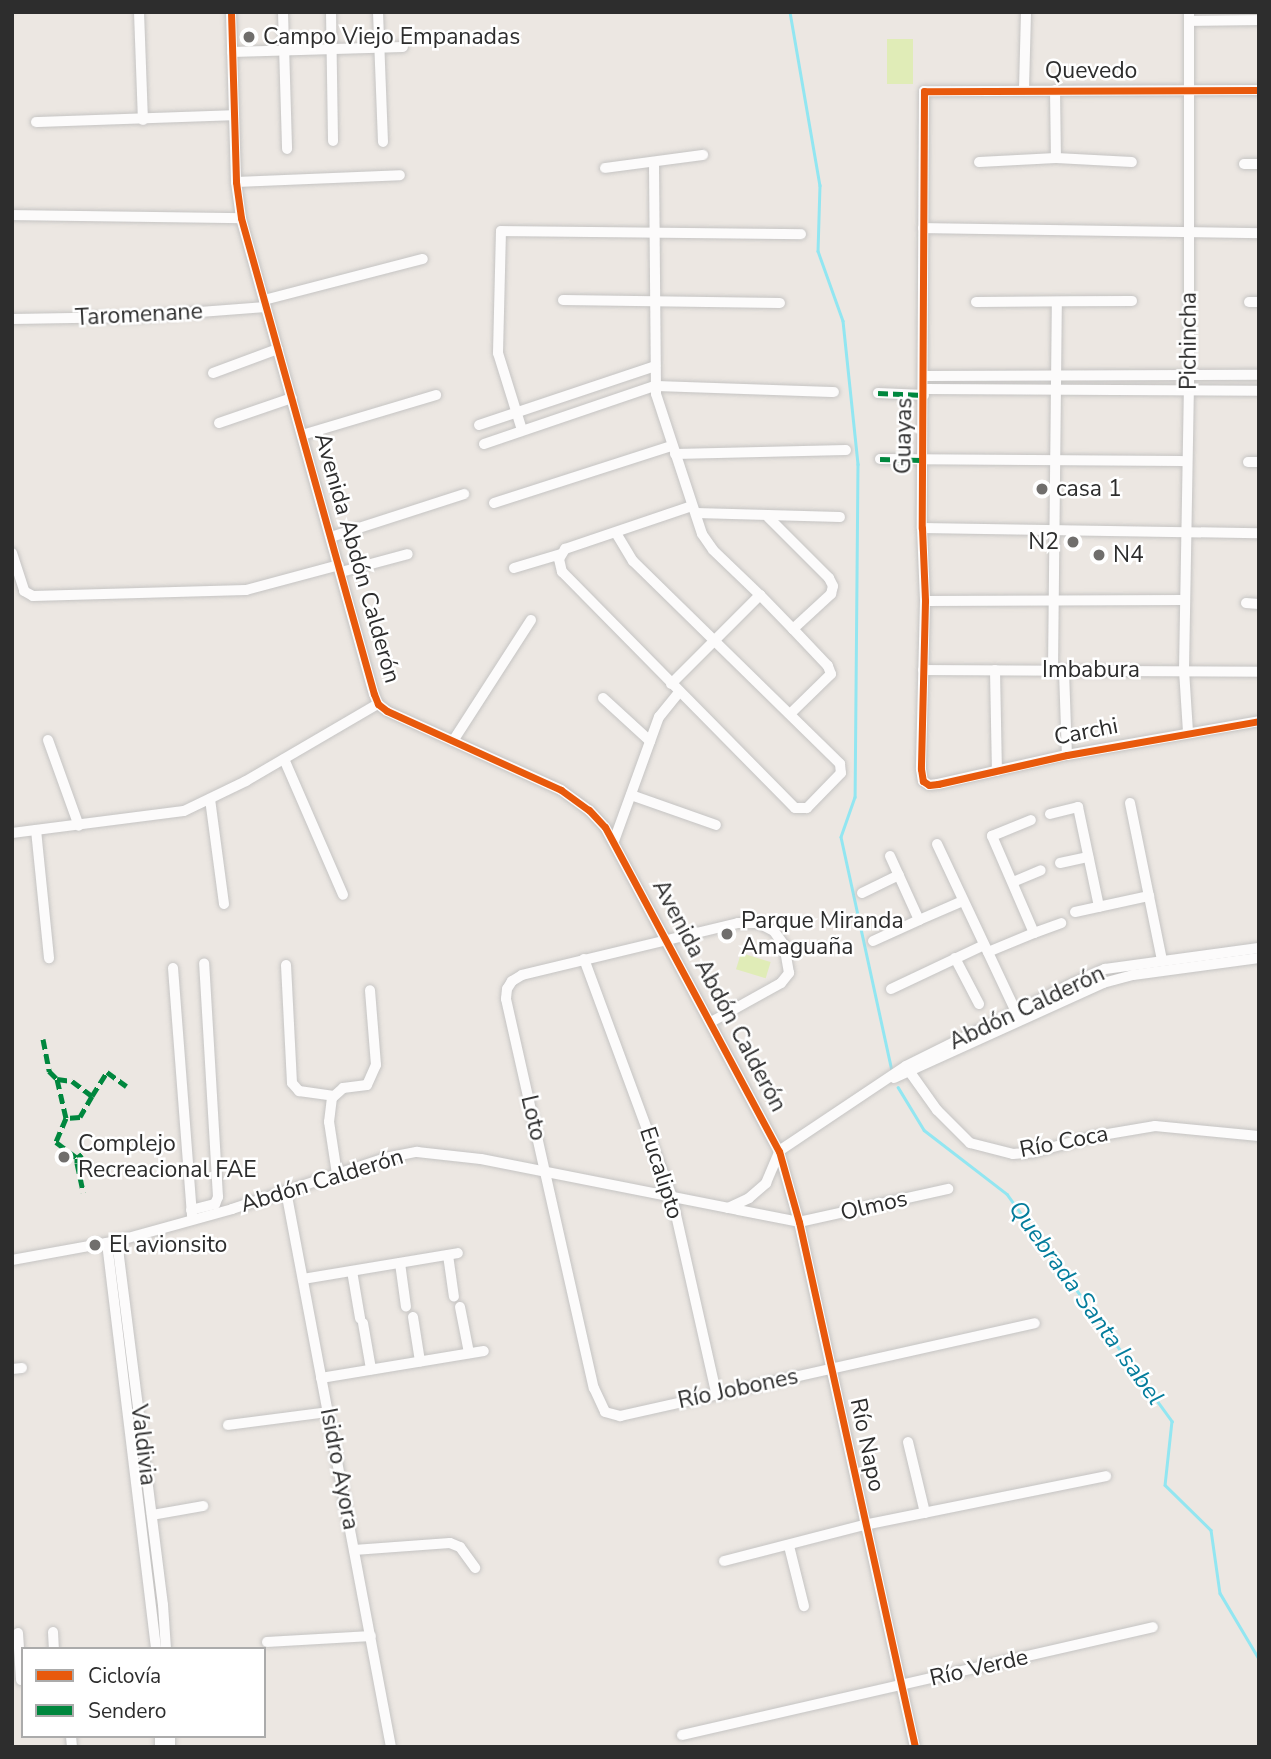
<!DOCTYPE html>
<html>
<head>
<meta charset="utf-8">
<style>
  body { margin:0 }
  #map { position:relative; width:1271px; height:1759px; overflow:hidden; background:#ece7e2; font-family:"Nunito Sans",sans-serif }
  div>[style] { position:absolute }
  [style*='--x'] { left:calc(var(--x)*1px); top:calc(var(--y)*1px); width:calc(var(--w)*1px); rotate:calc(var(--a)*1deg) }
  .pitch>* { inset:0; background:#e0ecb7; transform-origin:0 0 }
  .stream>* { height:2.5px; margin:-1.25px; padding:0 1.25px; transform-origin:1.25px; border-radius:1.25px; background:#92e6f1 }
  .roads { filter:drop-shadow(0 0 2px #c5c4c3) drop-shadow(0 0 2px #c5c4c3) }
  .minor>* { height:10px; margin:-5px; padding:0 5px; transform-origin:5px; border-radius:5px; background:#fcfbfb }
  .quiet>* { height:5px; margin-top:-2.5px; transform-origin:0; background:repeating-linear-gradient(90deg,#00873e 0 10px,transparent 0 15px) }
  .cycleway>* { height:7px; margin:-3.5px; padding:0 3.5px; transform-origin:3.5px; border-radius:3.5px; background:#e8590c }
  .dots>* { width:19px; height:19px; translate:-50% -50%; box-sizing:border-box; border:4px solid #fff; border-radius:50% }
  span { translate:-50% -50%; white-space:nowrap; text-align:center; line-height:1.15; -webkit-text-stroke:5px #fff; paint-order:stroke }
  .poi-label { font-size:23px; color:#2d2d2d }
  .left { translate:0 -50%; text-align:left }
  .right { translate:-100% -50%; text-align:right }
  .street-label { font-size:23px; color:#2d2d2d }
  .water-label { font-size:24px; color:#047d9c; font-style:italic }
  .frame { position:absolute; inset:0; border:14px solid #2d2d2d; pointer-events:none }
  .legend { position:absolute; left:21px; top:1647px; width:245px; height:91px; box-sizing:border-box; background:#fff; border:2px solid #ababab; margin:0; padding:9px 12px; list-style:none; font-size:21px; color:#2d2d2d }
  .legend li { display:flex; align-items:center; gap:14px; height:35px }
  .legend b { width:35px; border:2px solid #ababab }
</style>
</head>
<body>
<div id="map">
  <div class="pitch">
    <div style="left:887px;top:39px;width:26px;height:45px"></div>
    <div style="left:741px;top:953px;width:31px;height:17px;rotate:17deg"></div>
  </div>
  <div class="stream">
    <div style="--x:790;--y:12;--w:176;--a:80.2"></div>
    <div style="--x:820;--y:185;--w:66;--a:91.7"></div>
    <div style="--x:818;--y:251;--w:74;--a:70.3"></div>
    <div style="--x:843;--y:321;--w:144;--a:84"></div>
    <div style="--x:858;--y:464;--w:333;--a:90.5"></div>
    <div style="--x:855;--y:797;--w:42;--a:109.3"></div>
    <div style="--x:841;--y:837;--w:239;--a:77.7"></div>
    <div style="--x:898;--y:1087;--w:50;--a:58.8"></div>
    <div style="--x:924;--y:1130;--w:105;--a:37.6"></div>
    <div style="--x:1007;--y:1194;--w:281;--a:54"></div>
    <div style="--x:1172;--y:1421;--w:64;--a:96.2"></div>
    <div style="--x:1165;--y:1485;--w:64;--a:44.4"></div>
    <div style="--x:1211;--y:1530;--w:64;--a:81.9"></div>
    <div style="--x:1220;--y:1593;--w:77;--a:59.4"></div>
  </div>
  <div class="roads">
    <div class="minor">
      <div style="--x:139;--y:12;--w:108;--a:87.9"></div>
      <div style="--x:231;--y:12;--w:170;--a:88.3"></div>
      <div style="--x:236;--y:182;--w:36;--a:82"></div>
      <div style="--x:241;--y:218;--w:494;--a:74.4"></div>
      <div style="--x:374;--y:694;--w:11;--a:68"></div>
      <div style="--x:378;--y:704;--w:11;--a:38"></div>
      <div style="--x:387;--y:711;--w:191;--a:24.4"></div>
      <div style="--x:561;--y:790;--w:34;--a:36"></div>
      <div style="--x:589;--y:810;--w:23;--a:47"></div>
      <div style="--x:605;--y:827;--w:368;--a:61.8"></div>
      <div style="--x:779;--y:1151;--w:74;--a:74.3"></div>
      <div style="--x:799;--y:1222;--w:538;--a:77.54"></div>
      <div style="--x:283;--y:12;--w:137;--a:88.3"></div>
      <div style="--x:331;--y:12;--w:129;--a:89.1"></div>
      <div style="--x:378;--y:12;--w:130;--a:87.8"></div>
      <div style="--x:1189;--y:21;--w:70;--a:-0.8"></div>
      <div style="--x:232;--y:52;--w:171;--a:-1.7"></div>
      <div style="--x:1024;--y:89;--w:77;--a:-88.5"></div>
      <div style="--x:1055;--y:90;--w:68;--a:89.2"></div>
      <div style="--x:1259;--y:90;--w:335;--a:179.8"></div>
      <div style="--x:924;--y:91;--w:437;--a:90.3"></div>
      <div style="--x:922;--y:528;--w:73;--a:87.6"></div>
      <div style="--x:925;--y:601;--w:168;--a:91.4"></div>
      <div style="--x:921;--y:769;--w:12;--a:81"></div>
      <div style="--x:923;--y:781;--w:7;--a:34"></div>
      <div style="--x:929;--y:785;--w:9;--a:-6"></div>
      <div style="--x:938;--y:784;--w:132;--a:-12.7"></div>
      <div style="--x:1067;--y:755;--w:195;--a:-10"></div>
      <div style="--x:36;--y:122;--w:198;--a:-2"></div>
      <div style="--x:979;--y:162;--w:77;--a:-3"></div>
      <div style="--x:1056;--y:158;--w:76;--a:3"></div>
      <div style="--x:654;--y:163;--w:231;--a:89.5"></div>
      <div style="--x:656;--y:394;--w:147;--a:71.8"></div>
      <div style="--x:702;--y:534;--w:19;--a:55"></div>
      <div style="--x:713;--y:550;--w:65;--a:43.8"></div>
      <div style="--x:1244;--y:164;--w:15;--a:0"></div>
      <div style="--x:605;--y:168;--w:99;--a:-7.6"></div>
      <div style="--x:236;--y:182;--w:164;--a:-2.4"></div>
      <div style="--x:12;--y:215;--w:229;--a:0.8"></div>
      <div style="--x:923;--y:228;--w:336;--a:0.9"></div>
      <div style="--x:264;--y:300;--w:164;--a:-14.5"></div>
      <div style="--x:563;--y:300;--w:217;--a:0.8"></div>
      <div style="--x:976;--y:302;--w:156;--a:-0.4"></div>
      <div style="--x:1249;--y:302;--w:10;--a:0"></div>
      <div style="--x:12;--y:319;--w:122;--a:-0.9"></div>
      <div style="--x:134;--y:317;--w:132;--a:-4.3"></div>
      <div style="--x:213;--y:373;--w:69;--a:-20.3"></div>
      <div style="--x:924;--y:376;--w:335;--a:-0.2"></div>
      <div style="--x:925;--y:389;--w:334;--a:0.3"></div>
      <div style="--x:878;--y:393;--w:46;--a:2.5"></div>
      <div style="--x:219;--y:423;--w:77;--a:-18.9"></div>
      <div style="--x:479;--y:425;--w:186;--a:-18.5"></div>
      <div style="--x:522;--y:430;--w:81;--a:-107.3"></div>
      <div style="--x:498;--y:353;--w:122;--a:-88.6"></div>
      <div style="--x:501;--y:231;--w:300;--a:0.6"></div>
      <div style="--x:302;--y:435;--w:140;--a:-16.6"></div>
      <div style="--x:484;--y:444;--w:180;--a:-18.8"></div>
      <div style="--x:654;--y:386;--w:180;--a:1.9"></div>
      <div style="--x:675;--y:454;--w:171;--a:-1.3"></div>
      <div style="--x:880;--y:459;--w:307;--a:0.4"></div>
      <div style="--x:1248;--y:462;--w:11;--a:0"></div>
      <div style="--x:494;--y:503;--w:187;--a:-17.8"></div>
      <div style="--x:696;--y:513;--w:144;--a:1.6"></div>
      <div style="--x:922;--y:528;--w:337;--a:0.9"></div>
      <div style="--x:616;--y:533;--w:33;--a:59"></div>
      <div style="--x:633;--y:561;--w:290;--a:44.4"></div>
      <div style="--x:840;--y:764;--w:9;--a:84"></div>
      <div style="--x:841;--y:773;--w:49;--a:134.2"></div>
      <div style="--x:807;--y:808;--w:12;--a:180"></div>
      <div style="--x:795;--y:808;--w:332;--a:-134.6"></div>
      <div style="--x:562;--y:572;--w:13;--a:-103"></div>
      <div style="--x:559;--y:559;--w:12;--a:-59"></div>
      <div style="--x:565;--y:549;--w:134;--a:-18.7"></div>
      <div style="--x:331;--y:537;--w:140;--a:-17.9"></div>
      <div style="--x:12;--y:553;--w:40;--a:72"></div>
      <div style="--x:24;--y:591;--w:10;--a:29"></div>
      <div style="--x:33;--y:596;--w:213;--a:-1.6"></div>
      <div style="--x:246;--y:590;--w:96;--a:-15"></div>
      <div style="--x:514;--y:568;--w:49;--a:-16.6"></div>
      <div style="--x:341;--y:572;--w:69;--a:-15"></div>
      <div style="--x:925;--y:601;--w:260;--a:-0.2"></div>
      <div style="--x:1246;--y:603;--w:13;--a:4"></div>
      <div style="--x:923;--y:670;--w:336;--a:0.3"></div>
      <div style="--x:995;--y:670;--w:101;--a:88.9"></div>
      <div style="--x:1053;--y:670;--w:367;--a:-89.4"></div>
      <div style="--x:1064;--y:671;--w:84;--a:88"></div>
      <div style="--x:671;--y:684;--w:126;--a:-45"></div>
      <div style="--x:760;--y:595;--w:47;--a:45.9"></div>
      <div style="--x:793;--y:629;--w:52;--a:-42.6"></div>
      <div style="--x:831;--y:594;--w:8;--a:-76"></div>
      <div style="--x:833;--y:586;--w:9;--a:-117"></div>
      <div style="--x:829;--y:578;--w:86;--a:-135"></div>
      <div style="--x:603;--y:698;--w:64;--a:42.5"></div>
      <div style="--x:791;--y:713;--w:56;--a:-44.3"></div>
      <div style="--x:831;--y:674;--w:9;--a:-111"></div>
      <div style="--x:828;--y:666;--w:51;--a:-133.4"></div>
      <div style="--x:1188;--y:732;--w:62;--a:-93.7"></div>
      <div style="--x:1184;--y:670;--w:293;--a:-89"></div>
      <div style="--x:1189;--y:377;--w:365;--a:-90"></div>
      <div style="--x:48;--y:740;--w:91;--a:70.2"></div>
      <div style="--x:453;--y:741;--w:144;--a:-57.2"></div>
      <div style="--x:284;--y:759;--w:148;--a:66.5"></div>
      <div style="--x:631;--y:795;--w:90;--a:19.4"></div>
      <div style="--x:210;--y:799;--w:106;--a:82.4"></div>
      <div style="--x:1130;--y:803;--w:160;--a:78.5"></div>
      <div style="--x:1050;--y:814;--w:29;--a:-14"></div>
      <div style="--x:1078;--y:807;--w:102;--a:78.1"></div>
      <div style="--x:36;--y:830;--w:129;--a:84.2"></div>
      <div style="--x:12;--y:833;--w:173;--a:-7.3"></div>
      <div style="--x:184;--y:811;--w:69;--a:-25.8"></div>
      <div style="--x:246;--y:781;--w:153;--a:-30.3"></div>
      <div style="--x:614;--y:841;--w:132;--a:-70.1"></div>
      <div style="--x:659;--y:717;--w:32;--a:-51"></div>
      <div style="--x:937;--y:844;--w:190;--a:64.8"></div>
      <div style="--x:890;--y:856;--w:70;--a:65.6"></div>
      <div style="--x:919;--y:920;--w:48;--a:-23.4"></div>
      <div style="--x:1060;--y:863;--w:29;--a:-12"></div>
      <div style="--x:1013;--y:882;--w:30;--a:-23"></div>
      <div style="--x:862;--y:893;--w:41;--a:-25.9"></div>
      <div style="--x:1075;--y:912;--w:76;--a:-12.2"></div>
      <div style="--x:1034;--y:933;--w:29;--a:-20"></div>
      <div style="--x:873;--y:941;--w:51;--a:-24.5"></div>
      <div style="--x:988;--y:952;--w:50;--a:-22.4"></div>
      <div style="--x:1034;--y:933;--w:106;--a:-113.4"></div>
      <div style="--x:992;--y:836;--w:42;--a:-22.3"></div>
      <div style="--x:955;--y:958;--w:52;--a:62.4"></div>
      <div style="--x:584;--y:959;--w:254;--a:69.7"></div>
      <div style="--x:672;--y:1197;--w:201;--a:77.3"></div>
      <div style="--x:286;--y:965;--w:118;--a:87.1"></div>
      <div style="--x:292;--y:1083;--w:11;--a:49"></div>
      <div style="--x:299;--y:1091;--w:35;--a:8"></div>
      <div style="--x:173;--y:968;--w:249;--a:85.6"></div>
      <div style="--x:891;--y:989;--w:103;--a:-25.3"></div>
      <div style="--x:711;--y:1022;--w:80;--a:-29.1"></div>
      <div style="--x:781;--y:983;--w:13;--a:-51"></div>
      <div style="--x:789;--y:973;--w:28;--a:-100"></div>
      <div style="--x:784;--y:945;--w:17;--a:-126"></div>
      <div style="--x:774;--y:931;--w:18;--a:-153"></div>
      <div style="--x:758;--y:923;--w:20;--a:180"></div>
      <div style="--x:738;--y:923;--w:222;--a:166.5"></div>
      <div style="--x:522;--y:975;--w:12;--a:149"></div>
      <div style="--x:512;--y:981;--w:9;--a:122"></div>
      <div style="--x:507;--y:989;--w:10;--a:96"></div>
      <div style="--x:506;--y:999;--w:399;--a:77.3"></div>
      <div style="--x:594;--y:1388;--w:26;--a:65"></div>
      <div style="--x:605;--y:1412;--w:16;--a:15"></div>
      <div style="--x:620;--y:1416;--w:425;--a:-12.6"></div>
      <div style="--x:907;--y:1068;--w:52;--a:54.5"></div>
      <div style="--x:937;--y:1110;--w:47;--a:45"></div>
      <div style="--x:970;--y:1143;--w:44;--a:14.3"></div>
      <div style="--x:1013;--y:1154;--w:21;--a:-5"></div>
      <div style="--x:1034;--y:1152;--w:64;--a:-14.5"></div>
      <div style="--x:1096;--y:1136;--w:60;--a:-9.6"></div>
      <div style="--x:1155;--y:1126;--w:104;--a:5.5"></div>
      <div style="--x:894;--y:1078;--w:230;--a:-24.4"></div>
      <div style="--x:1103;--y:983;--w:31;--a:-15"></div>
      <div style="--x:1133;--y:975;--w:127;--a:-7.7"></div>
      <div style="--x:779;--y:1151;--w:153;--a:-33.8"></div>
      <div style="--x:906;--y:1066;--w:186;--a:-26.4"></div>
      <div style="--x:1073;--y:983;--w:35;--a:-24"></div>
      <div style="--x:1105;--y:969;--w:155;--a:-7.8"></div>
      <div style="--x:337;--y:1174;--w:53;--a:-98.7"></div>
      <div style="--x:329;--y:1122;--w:24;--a:-83"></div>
      <div style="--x:332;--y:1098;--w:15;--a:-42"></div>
      <div style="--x:343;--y:1088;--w:24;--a:-7"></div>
      <div style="--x:367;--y:1085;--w:22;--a:-66"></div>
      <div style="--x:376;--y:1065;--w:75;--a:-94.6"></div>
      <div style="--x:286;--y:1191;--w:566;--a:79.31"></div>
      <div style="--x:728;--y:1208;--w:23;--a:-25"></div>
      <div style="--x:749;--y:1198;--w:23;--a:-41"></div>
      <div style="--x:766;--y:1183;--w:34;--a:-67"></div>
      <div style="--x:191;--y:1210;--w:25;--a:-14"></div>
      <div style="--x:215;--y:1204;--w:8;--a:-67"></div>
      <div style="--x:218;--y:1197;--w:234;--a:-93.4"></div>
      <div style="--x:117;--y:1241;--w:367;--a:82.8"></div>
      <div style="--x:163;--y:1605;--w:44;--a:86.1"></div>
      <div style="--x:107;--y:1243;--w:409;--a:83.1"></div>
      <div style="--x:448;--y:1255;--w:42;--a:81.9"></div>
      <div style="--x:12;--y:1260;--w:107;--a:-10.3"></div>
      <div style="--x:117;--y:1241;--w:119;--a:-15.5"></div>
      <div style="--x:232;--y:1209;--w:161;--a:-18.4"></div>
      <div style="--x:385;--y:1158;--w:33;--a:-11"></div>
      <div style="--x:417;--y:1152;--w:64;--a:6.2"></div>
      <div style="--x:481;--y:1159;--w:324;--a:11.2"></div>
      <div style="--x:799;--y:1222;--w:153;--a:-12.5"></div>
      <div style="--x:400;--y:1263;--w:44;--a:82.2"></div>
      <div style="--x:352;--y:1271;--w:48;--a:80.3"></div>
      <div style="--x:303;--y:1279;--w:157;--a:-9.5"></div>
      <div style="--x:460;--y:1307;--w:47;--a:78.9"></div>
      <div style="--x:413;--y:1317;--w:45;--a:81"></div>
      <div style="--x:363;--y:1323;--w:47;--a:80.1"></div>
      <div style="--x:12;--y:1369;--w:10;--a:-6"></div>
      <div style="--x:321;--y:1378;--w:165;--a:-9.4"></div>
      <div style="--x:228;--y:1425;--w:101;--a:-7.4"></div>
      <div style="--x:908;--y:1442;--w:73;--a:76.5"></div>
      <div style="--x:152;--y:1515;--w:52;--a:-10"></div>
      <div style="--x:789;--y:1546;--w:62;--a:76"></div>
      <div style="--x:354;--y:1550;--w:96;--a:-4.2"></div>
      <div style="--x:450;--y:1543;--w:11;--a:22"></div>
      <div style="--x:460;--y:1547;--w:26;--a:54"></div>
      <div style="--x:724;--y:1561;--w:145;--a:-14.4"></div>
      <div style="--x:864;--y:1525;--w:247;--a:-11.4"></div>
      <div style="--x:53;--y:1632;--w:17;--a:87"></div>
      <div style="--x:18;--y:1633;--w:47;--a:86.3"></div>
      <div style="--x:267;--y:1642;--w:104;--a:-3.3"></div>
      <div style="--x:682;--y:1735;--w:483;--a:-12.9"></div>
      <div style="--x:71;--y:1736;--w:11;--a:85"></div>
      <div style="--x:160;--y:1736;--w:11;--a:90"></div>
      <div style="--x:170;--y:1736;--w:11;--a:90"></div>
    </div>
  </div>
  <div class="quiet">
    <div style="--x:878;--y:393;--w:46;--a:2.5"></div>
    <div style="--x:880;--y:459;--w:42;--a:1.4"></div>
    <div style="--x:43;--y:1039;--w:33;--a:79"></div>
    <div style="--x:49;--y:1071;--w:11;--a:45"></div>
    <div style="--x:57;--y:1079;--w:40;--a:77"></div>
    <div style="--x:66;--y:1118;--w:26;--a:113"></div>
    <div style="--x:56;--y:1142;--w:26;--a:37"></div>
    <div style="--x:57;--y:1079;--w:15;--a:8"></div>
    <div style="--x:72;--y:1081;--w:25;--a:37"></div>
    <div style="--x:92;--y:1096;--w:24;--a:120"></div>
    <div style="--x:80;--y:1117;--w:14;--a:176"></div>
    <div style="--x:92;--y:1096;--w:28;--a:-58"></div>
    <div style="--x:107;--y:1072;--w:24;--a:36"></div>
    <div style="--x:82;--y:1154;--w:6;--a:141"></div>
    <div style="--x:77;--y:1158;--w:5;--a:90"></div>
    <div style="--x:77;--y:1163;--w:30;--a:78"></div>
  </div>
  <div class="cycleway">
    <div style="--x:231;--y:12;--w:170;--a:88.3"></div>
    <div style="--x:236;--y:182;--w:36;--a:82"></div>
    <div style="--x:241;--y:218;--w:494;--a:74.4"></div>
    <div style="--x:374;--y:694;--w:11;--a:68"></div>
    <div style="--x:378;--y:704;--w:11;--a:38"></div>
    <div style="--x:387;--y:711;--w:191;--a:24.4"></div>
    <div style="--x:561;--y:790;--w:34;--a:36"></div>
    <div style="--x:589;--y:810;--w:23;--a:47"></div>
    <div style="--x:605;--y:827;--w:368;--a:61.8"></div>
    <div style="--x:779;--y:1151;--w:74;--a:74.3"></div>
    <div style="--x:799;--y:1222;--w:538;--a:77.54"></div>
    <div style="--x:1259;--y:90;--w:335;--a:179.8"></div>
    <div style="--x:924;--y:91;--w:437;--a:90.3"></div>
    <div style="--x:922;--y:528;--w:73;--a:87.6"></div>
    <div style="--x:925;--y:601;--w:168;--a:91.4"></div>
    <div style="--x:921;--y:769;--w:12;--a:81"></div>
    <div style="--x:923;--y:781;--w:7;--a:34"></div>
    <div style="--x:929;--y:785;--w:9;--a:-6"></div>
    <div style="--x:938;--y:784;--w:132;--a:-12.7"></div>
    <div style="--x:1067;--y:755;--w:195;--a:-10"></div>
  </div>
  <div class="dots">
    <div style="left:249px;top:37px;background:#706e6c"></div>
    <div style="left:1042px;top:489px;background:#706e6c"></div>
    <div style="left:1073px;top:542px;background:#706e6c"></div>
    <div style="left:1099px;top:555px;background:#706e6c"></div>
    <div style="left:727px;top:934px;background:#706e6c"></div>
    <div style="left:64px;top:1157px;background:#706e6c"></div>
    <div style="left:95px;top:1245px;background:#706e6c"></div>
  </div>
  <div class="poi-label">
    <span class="left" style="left:263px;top:37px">Campo Viejo Empanadas</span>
    <span class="left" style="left:1056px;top:489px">casa 1</span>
    <span class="right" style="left:1059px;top:542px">N2</span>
    <span class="left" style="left:1113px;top:555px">N4</span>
    <span class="left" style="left:741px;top:934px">Parque Miranda<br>Amaguaña</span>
    <span class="left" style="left:78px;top:1157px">Complejo<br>Recreacional FAE</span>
    <span class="left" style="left:109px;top:1245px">El avionsito</span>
  </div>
  <div class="street-label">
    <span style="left:1091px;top:71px">Quevedo</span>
    <span style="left:139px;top:315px;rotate:-3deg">Taromenane</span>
    <span style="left:1189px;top:341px;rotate:-90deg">Pichincha</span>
    <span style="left:904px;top:436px;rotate:-89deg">Guayas</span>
    <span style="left:357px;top:558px;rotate:74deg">Avenida Abdón Calderón</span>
    <span style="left:1091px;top:670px">Imbabura</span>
    <span style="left:1086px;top:732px;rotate:-11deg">Carchi</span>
    <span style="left:719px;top:996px;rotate:62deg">Avenida Abdón Calderón</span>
    <span style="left:1027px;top:1008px;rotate:-25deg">Abdón Calderón</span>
    <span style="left:533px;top:1118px;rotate:77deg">Loto</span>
    <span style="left:1064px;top:1142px;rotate:-11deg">Río Coca</span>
    <span style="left:661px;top:1173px;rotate:72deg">Eucalipto</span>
    <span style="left:322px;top:1181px;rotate:-17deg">Abdón Calderón</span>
    <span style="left:874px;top:1206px;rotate:-13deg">Olmos</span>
    <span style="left:738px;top:1389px;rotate:-12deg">Río Jobones</span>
    <span style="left:143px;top:1445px;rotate:83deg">Valdivia</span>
    <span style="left:867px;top:1445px;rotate:78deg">Río Napo</span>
    <span style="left:339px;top:1469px;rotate:79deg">Isidro Ayora</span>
    <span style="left:979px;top:1668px;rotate:-13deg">Río Verde</span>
  </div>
  <div class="water-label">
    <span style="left:1086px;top:1303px;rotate:54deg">Quebrada Santa Isabel</span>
  </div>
  <div class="frame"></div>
  <ul class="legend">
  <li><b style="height:9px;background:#e8590c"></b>Ciclovía</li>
  <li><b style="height:9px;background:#00873e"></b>Sendero</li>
  </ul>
</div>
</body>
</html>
